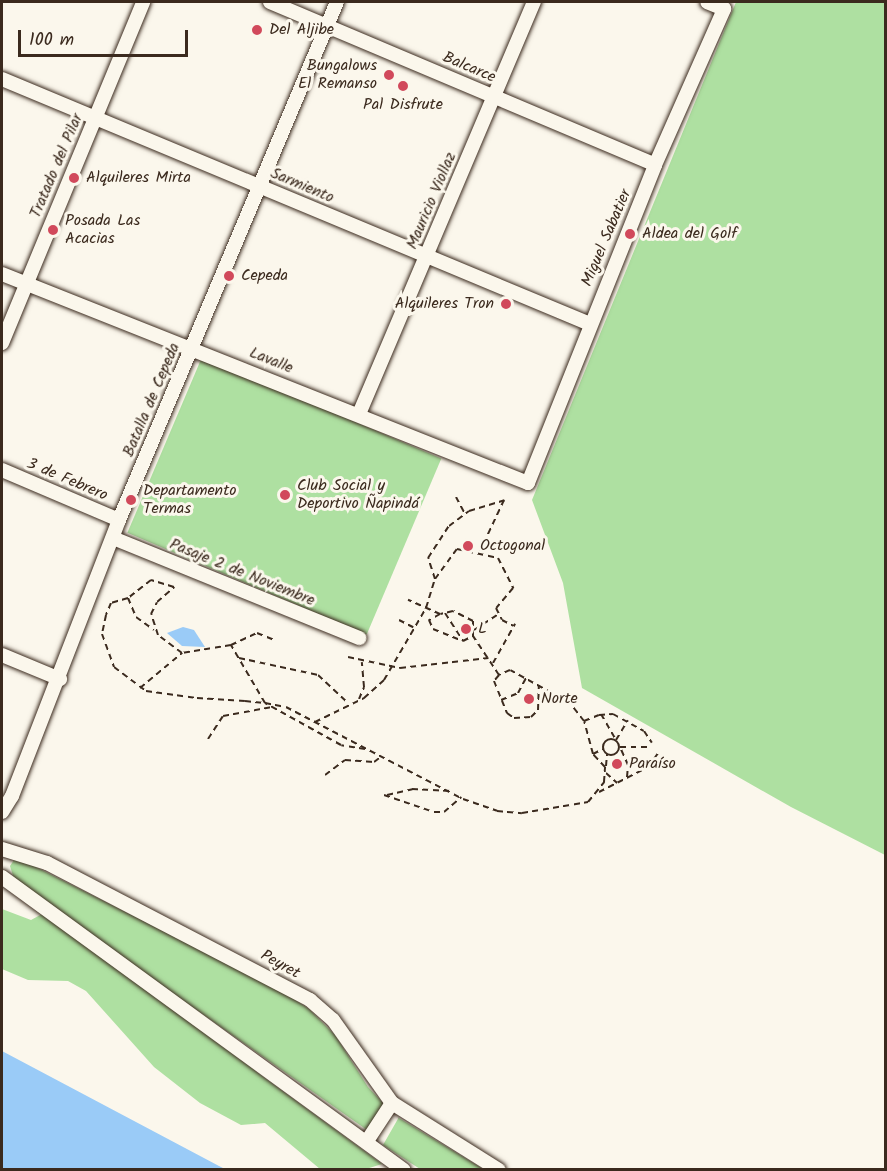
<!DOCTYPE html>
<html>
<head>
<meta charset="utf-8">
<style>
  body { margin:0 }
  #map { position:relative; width:887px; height:1171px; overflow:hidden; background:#fbf7ec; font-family:Kalam,sans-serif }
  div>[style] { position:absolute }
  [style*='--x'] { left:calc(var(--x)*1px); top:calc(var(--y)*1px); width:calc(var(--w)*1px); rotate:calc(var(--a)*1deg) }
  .green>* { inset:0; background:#aee0a1; transform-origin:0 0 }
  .water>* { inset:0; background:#9acbf7 }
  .path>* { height:2px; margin-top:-1px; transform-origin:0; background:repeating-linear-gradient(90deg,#3b2a1e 0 6px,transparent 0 10.5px) }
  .path>.ring { margin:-1px; padding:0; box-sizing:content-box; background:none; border:2px solid #3b2a1e; border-radius:50% }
  .roads { filter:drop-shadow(0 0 2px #3b2a1e) drop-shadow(0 0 2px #3b2a1e) }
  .minor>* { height:14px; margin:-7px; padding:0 7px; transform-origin:7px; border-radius:7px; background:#fbf7ec }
  .dots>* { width:16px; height:16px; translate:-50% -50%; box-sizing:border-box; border:3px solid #fbf7ec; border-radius:50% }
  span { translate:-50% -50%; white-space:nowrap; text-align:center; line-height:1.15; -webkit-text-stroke:6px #fbf7ec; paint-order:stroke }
  .poi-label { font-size:16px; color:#3b2a1e }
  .left { translate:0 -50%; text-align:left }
  .right { translate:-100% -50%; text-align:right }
  .street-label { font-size:16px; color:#3b2a1e }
  .frame { position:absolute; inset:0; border:3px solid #3b2a1e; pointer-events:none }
  .scale { position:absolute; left:18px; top:30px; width:170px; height:27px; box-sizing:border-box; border:3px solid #3b2a1e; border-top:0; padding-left:8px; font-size:18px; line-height:21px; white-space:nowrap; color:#3b2a1e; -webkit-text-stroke:4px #fbf7ec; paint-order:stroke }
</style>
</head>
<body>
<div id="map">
  <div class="green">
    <div style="clip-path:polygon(736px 2px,885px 2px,885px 855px,791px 807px,582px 688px,563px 583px,532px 500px)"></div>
    <div style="left:202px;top:357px;width:260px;height:191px;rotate:23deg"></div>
    <div style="clip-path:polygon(16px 857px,277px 988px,309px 1009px,335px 1035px,368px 1087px,384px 1104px,367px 1130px,15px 882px,10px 866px)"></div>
    <div style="clip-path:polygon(2px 909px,31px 920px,42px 914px,382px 1164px,366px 1169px,320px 1169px,265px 1123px,241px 1125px,200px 1103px,154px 1067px,86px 991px,68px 981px,28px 980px,2px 969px)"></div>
    <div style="clip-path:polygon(399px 1117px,399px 1118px,483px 1169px,420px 1169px,383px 1145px)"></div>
  </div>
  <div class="water">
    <div style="clip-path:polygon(183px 627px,194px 630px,205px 647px,182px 646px,167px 633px)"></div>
    <div style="clip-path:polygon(2px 1051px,219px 1166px,225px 1169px,2px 1169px)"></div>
  </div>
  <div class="path">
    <div style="--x:456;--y:497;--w:19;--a:62"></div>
    <div style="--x:435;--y:579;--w:22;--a:-108"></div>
    <div style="--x:428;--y:558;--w:38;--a:-57"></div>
    <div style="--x:449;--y:526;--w:25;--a:-37"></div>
    <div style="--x:469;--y:511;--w:37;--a:-17"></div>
    <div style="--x:504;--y:500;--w:56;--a:115.2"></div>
    <div style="--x:128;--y:598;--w:21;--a:67"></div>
    <div style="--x:136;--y:617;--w:22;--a:36"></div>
    <div style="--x:445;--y:613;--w:33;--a:57"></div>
    <div style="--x:440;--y:614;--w:13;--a:151"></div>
    <div style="--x:429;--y:620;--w:10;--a:66"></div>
    <div style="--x:433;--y:629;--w:32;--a:22"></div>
    <div style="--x:463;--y:641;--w:11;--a:-27"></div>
    <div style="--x:399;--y:620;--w:16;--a:27"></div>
    <div style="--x:474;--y:630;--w:30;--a:-33"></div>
    <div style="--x:231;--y:645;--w:29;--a:-25"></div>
    <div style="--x:257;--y:633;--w:18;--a:22"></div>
    <div style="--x:348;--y:657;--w:53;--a:11.9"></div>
    <div style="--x:400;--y:668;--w:89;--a:-6.5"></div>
    <div style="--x:239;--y:658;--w:81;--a:12.1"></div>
    <div style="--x:318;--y:675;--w:41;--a:43"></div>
    <div style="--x:493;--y:663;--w:45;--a:-60.6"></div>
    <div style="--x:499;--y:675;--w:8;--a:130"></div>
    <div style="--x:494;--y:681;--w:35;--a:68"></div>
    <div style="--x:507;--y:713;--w:9;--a:36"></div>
    <div style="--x:514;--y:718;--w:17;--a:-3"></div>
    <div style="--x:531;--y:717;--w:10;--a:-45"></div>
    <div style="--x:538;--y:710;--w:25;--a:-88"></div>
    <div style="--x:140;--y:688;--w:55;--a:-39.8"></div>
    <div style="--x:359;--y:699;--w:13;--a:-67"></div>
    <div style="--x:364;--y:687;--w:25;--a:-95"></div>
    <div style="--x:501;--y:700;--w:18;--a:-22"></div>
    <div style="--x:518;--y:693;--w:17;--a:-62"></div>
    <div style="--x:601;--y:714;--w:30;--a:60"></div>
    <div style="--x:584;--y:721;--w:16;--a:-22"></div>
    <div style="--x:599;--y:715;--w:14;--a:-4"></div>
    <div style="--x:613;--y:714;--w:35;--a:29"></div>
    <div style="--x:644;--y:731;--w:14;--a:56"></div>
    <div style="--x:315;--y:722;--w:55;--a:-26.1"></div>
    <div style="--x:364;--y:698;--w:27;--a:-42"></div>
    <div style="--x:384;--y:680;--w:83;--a:-59.7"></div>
    <div style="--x:426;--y:608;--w:30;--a:-73"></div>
    <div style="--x:435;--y:579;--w:37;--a:-54"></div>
    <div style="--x:457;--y:549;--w:42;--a:12.4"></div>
    <div style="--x:498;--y:558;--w:34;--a:63"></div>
    <div style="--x:513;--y:588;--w:26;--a:130"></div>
    <div style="--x:496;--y:608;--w:13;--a:63"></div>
    <div style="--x:502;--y:620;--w:13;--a:27"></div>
    <div class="ring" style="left:603px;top:739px;width:14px;height:14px"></div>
    <div style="--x:208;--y:739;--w:27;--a:-57"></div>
    <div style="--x:223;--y:716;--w:50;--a:-10.4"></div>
    <div style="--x:616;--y:740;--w:23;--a:-59"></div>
    <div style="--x:365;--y:749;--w:24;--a:-171"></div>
    <div style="--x:341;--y:745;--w:87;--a:-151.1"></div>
    <div style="--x:265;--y:703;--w:67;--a:-120.4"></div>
    <div style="--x:231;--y:645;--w:50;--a:170.7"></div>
    <div style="--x:182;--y:653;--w:30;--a:-143"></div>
    <div style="--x:158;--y:635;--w:22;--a:-108"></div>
    <div style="--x:151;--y:614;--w:13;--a:-63"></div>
    <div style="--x:157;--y:602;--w:23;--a:-41"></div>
    <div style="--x:174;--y:587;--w:24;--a:-163"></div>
    <div style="--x:151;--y:580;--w:29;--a:142"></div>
    <div style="--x:128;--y:598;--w:18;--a:164"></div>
    <div style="--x:111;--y:603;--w:13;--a:113"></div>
    <div style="--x:106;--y:615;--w:19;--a:102"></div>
    <div style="--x:102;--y:634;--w:35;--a:70"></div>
    <div style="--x:114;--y:667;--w:40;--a:37"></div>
    <div style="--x:146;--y:691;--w:51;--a:7.8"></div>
    <div style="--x:197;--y:698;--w:48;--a:3.6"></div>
    <div style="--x:245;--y:701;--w:20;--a:6"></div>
    <div style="--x:265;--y:703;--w:21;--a:11"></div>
    <div style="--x:286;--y:707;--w:199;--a:27.5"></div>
    <div style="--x:463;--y:799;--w:36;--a:19"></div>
    <div style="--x:497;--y:811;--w:25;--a:5"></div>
    <div style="--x:522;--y:813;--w:67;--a:-9.5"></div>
    <div style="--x:588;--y:802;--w:26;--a:-51"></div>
    <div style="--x:604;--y:782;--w:15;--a:-86"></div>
    <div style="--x:605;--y:767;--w:18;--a:-133"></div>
    <div style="--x:593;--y:754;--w:34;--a:-105"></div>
    <div style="--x:584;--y:721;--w:23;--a:-128"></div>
    <div style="--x:570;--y:703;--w:68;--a:-151.2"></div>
    <div style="--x:510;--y:670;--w:12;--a:156"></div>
    <div style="--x:499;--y:675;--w:47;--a:-123.7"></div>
    <div style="--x:473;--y:636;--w:15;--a:-90"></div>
    <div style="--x:473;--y:621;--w:22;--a:-153"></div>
    <div style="--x:453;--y:611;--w:13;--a:167"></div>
    <div style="--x:440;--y:614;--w:35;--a:-156"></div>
    <div style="--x:593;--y:754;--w:11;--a:-27"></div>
    <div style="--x:606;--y:766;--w:12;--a:-85"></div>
    <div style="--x:606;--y:773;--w:15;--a:42"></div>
    <div style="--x:325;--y:775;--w:25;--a:-37"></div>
    <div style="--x:345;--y:760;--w:29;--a:4"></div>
    <div style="--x:374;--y:762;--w:10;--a:-37"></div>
    <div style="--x:627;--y:777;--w:12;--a:-85"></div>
    <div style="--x:628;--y:765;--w:20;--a:-114"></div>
    <div style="--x:620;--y:747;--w:31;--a:0"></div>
    <div style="--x:599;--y:792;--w:55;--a:-27"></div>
    <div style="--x:648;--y:767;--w:17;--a:-54"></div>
    <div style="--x:384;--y:795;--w:53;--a:18.8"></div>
    <div style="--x:434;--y:812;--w:10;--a:0"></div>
    <div style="--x:444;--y:812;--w:23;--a:-41"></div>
    <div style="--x:387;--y:795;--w:26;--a:-13"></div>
    <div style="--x:412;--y:789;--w:39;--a:3"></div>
  </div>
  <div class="roads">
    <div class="minor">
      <div style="--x:270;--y:2;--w:418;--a:22.9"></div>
      <div style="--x:2;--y:79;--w:637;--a:22.62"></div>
      <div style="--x:2;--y:274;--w:566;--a:21.67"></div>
      <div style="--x:528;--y:483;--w:342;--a:-68.2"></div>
      <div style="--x:655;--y:165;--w:171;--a:-66.1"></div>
      <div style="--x:724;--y:9;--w:18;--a:-158"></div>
      <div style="--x:2;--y:343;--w:369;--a:-67.5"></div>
      <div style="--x:359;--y:414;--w:448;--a:-67"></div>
      <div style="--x:2;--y:470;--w:127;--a:23.1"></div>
      <div style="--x:113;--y:538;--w:266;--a:22.1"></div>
      <div style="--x:2;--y:655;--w:63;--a:22.5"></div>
      <div style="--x:2;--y:812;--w:19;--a:-58"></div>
      <div style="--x:12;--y:796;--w:296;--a:-68.8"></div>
      <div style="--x:119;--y:520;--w:562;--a:-67.18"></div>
      <div style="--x:2;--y:849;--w:47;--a:17.3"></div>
      <div style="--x:47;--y:863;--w:297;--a:27.5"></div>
      <div style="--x:310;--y:1000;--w:30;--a:41"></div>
      <div style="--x:333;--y:1020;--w:102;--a:54.6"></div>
      <div style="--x:392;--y:1103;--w:126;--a:32.1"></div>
      <div style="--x:2;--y:877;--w:497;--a:36.1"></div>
      <div style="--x:367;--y:1141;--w:45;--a:-56.7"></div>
    </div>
  </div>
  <div class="dots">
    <div style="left:257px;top:30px;background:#d1495b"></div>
    <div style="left:389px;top:75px;background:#d1495b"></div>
    <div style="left:403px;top:86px;background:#d1495b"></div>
    <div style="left:74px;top:178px;background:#d1495b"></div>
    <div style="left:53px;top:230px;background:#d1495b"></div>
    <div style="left:630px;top:234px;background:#d1495b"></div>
    <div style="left:229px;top:276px;background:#d1495b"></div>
    <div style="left:506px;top:304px;background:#d1495b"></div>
    <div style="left:285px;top:495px;background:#d1495b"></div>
    <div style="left:131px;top:500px;background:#d1495b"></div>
    <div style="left:468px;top:546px;background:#d1495b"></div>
    <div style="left:466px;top:629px;background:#d1495b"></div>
    <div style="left:529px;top:699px;background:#d1495b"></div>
    <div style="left:617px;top:764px;background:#d1495b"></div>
  </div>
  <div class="poi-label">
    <span class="left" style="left:269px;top:30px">Del Aljibe</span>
    <span class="right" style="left:377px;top:75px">Bungalows<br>El Remanso</span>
    <span style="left:403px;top:105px">Pal Disfrute</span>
    <span class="left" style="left:86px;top:178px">Alquileres Mirta</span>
    <span class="left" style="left:65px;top:230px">Posada Las<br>Acacias</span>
    <span class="left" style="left:642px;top:234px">Aldea del Golf</span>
    <span class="left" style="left:241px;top:276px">Cepeda</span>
    <span class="right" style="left:494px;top:304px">Alquileres Tron</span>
    <span class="left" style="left:297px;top:495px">Club Social y<br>Deportivo Ñapindá</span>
    <span class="left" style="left:143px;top:500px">Departamento<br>Termas</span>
    <span class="left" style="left:480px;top:546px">Octogonal</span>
    <span class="left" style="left:478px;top:629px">L</span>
    <span class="left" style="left:541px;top:699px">Norte</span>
    <span class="left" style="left:629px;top:764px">Paraíso</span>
  </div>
  <div class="street-label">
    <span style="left:469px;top:68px;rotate:23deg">Balcarce</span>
    <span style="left:57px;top:166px;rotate:-67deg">Tratado del Pilar</span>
    <span style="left:302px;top:186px;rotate:23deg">Sarmiento</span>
    <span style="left:432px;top:201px;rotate:-67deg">Mauricio Viollaz</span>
    <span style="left:607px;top:238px;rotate:-67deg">Miguel Sabatier</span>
    <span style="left:271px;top:361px;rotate:22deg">Lavalle</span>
    <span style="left:152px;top:400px;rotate:-67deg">Batalla de Cepeda</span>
    <span style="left:67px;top:480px;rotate:23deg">3 de Febrero</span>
    <span style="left:242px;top:573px;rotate:22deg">Pasaje 2 de Noviembre</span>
    <span style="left:280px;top:965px;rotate:29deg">Peyret</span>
  </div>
  <div class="frame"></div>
  <div class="scale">100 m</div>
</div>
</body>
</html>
